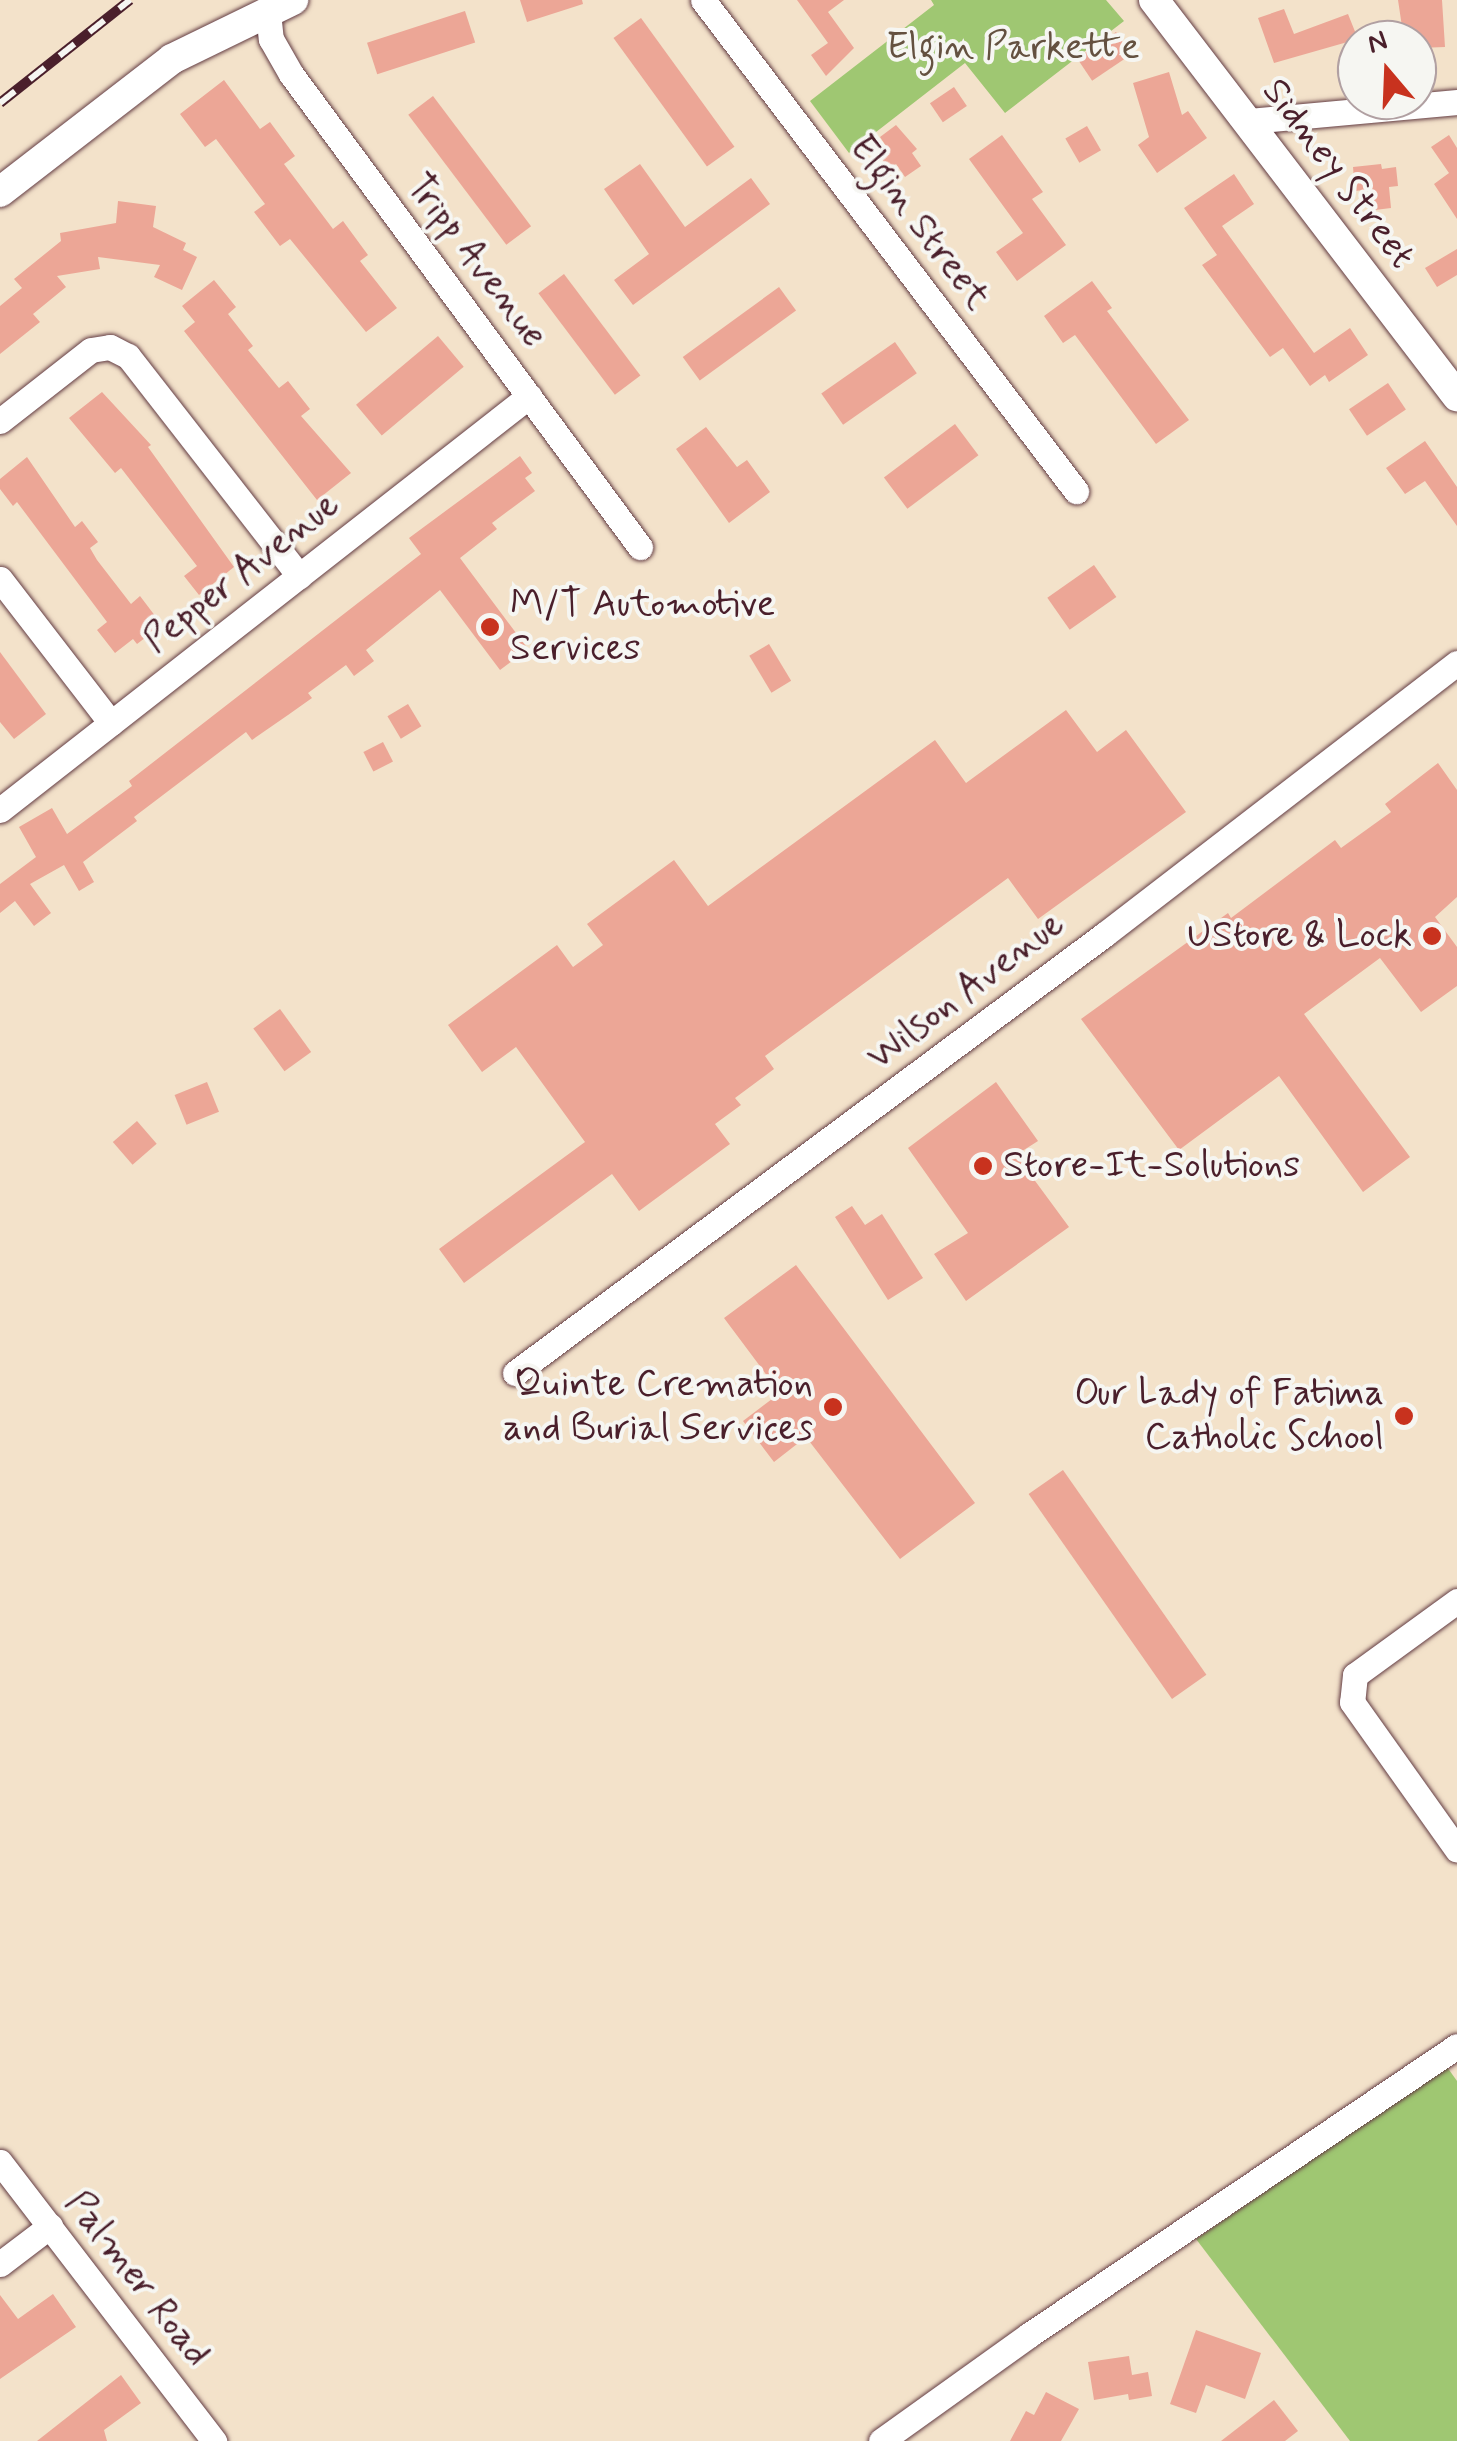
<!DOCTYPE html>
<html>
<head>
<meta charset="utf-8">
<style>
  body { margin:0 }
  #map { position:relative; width:1457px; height:2441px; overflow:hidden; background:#f3e2ca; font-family:Mynerve,sans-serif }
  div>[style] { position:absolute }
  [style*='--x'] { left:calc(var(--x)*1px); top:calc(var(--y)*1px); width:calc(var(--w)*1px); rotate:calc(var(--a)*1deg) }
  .green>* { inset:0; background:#9fc772 }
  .building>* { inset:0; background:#eca696; transform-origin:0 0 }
  .roads { filter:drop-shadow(0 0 2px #633c43) drop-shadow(0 0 2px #633c43) }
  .minor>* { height:25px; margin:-12.5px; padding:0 12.5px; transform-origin:12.5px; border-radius:12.5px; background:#fff }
  .major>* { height:30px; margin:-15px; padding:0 15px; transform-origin:15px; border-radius:15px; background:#fff }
  .rail>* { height:10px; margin-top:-5px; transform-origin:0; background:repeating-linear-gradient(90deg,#f6f6f2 0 19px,#4a1f2b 0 38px); box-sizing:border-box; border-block:2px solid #4a1f2b }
  .dots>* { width:28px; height:28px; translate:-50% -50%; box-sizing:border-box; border:5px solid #f6f6f2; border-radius:50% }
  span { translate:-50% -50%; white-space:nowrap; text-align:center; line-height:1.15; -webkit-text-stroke:8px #f6f6f2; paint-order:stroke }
  .park-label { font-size:38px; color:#645140 }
  .street-label { font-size:38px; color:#4a1f2b }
  .poi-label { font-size:38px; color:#4a1f2b }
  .left { translate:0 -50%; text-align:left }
  .right { translate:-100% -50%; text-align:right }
  .north { position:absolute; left:1337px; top:20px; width:100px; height:100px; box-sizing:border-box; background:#f6f6f2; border:2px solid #b1a0a2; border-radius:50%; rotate:341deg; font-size:28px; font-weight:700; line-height:40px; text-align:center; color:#4a1f2b }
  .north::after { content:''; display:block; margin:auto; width:35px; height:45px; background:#c8321e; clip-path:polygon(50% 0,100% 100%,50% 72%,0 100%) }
</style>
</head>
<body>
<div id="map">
  <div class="green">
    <div style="clip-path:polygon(931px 0,1106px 0,1124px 21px,1005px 113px,965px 63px,849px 153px,810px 101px,934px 5px)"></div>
    <div style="clip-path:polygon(1447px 2067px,1457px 2081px,1457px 2441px,1350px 2441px,1196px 2239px)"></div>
  </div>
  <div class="building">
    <div style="clip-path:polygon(520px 0,582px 0,583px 4px,527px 22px)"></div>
    <div style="clip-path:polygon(797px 0,844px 0,828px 12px,854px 48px,826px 76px,811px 55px,828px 43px)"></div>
    <div style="clip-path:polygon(1398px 0,1442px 0,1445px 47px,1419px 48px,1419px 40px,1404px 40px)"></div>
    <div style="clip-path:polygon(1284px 9px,1294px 34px,1348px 14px,1358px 39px,1274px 63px,1258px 18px)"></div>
    <div style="left:465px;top:11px;width:33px;height:103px;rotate:72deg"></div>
    <div style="left:641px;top:18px;width:159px;height:34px;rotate:54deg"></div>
    <div style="left:1116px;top:32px;width:27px;height:47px;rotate:56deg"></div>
    <div style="clip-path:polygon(1169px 72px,1182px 115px,1188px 111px,1207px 138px,1157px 173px,1138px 145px,1149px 137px,1133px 83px)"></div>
    <div style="clip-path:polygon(224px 80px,260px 129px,270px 122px,295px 156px,284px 164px,333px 229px,343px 221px,368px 255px,360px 261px,397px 308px,366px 332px,290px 239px,280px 246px,254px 212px,265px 204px,216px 139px,205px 147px,180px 114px)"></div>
    <div style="left:954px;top:87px;width:23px;height:29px;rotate:56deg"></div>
    <div style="left:433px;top:96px;width:163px;height:31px;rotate:53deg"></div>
    <div style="clip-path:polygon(896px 125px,917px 149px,912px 153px,921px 166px,905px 177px,896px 164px,889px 169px,879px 155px,888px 149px,880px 137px)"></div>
    <div style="left:1087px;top:126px;width:28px;height:25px;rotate:60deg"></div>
    <div style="clip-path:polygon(1002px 135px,1043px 192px,1032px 199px,1066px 245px,1017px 281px,996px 252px,1023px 233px,969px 159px)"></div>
    <div style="clip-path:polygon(1449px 135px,1457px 148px,1457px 219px,1434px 184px,1449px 173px,1431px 147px)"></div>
    <div style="clip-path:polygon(640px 164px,685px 227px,751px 178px,770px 204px,633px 305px,614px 280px,649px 254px,604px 189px)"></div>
    <div style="clip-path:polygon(1381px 164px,1382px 169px,1396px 167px,1398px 186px,1389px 187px,1391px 208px,1375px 210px,1372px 189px,1355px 191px,1353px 167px)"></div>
    <div style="clip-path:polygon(1234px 174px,1254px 204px,1222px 226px,1314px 353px,1350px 328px,1368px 355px,1329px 382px,1325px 375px,1310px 386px,1283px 348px,1270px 357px,1202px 265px,1217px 255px,1184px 208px)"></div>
    <div style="clip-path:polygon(118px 201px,156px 206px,153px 227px,186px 243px,183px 250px,197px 257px,182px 290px,154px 277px,160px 265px,98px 257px,100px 269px,57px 276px,66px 287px,33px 314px,40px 322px,0 354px,0 306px,22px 288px,14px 279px,61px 241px,60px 233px,116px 223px)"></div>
    <div style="clip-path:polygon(1457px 249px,1457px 275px,1437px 287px,1425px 268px)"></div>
    <div style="left:564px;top:274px;width:127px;height:32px;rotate:53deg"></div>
    <div style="clip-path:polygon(214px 280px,236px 307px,228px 314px,253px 346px,248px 350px,279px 388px,288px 381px,310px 409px,301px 416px,351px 473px,317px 500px,184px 331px,195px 322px,182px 306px)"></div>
    <div style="clip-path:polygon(1092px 281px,1112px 308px,1107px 311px,1189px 420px,1156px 444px,1075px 335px,1063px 343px,1044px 316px)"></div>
    <div style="left:779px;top:287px;width:29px;height:119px;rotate:54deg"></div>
    <div style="left:438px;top:336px;width:40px;height:107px;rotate:50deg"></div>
    <div style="left:895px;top:342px;width:38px;height:90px;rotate:55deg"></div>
    <div style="left:1388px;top:383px;width:32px;height:47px;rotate:56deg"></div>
    <div style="clip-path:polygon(102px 392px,151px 445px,148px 447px,234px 567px,199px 595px,184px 576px,197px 566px,121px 468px,115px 473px,69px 418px)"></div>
    <div style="left:955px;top:424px;width:39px;height:89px;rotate:53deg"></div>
    <div style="clip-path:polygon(706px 427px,737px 467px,747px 460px,770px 492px,729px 523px,676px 449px)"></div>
    <div style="clip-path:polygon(1425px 441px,1457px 487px,1457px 526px,1425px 481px,1405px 494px,1386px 468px)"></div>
    <div style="clip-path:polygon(520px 456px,532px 473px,525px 478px,535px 491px,492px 523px,497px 529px,460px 558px,528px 649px,500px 670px,440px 590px,366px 650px,374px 661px,354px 676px,346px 665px,308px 693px,312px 698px,288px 715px,252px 740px,246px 732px,134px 817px,137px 821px,83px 862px,94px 882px,79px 891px,64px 865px,30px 884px,51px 913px,34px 926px,15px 901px,0 913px,0 884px,36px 857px,19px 827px,52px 808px,67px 834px,132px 786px,129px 781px,421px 554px,409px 538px)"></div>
    <div style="clip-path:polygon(27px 457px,75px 527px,82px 521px,98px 542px,90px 548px,97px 560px,131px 604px,140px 596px,162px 625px,137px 644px,133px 639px,115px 653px,97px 630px,107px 622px,17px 502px,13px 506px,0 489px,0 479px)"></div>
    <div style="left:1094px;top:565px;width:39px;height:57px;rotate:55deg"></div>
    <div style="left:769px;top:644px;width:43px;height:23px;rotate:59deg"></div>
    <div style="clip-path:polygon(0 652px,46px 714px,14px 739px,0 722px)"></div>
    <div style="left:408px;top:704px;width:26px;height:24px;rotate:59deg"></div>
    <div style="clip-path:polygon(1066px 710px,1097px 752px,1126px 730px,1186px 812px,1038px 919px,1008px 878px,765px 1056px,774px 1069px,735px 1098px,741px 1105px,715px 1124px,730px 1144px,639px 1211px,612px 1174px,464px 1283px,439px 1249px,585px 1142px,516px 1047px,482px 1072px,448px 1025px,557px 945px,573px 967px,603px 945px,587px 924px,674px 860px,708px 906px,935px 740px,966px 783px)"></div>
    <div style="left:383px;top:742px;width:22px;height:22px;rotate:63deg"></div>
    <div style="clip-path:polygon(1438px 763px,1457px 790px,1457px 897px,1435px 917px,1457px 947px,1457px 986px,1421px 1012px,1380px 958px,1304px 1014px,1410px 1157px,1363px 1192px,1279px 1076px,1179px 1150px,1081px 1019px,1228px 913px,1231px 918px,1335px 840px,1341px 848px,1391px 812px,1385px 804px)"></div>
    <div style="left:280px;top:1009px;width:53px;height:33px;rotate:54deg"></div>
    <div style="left:207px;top:1082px;width:32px;height:35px;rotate:68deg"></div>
    <div style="clip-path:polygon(996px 1082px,1038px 1141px,1016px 1155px,1069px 1227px,966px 1301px,934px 1254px,968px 1233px,908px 1148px)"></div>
    <div style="left:137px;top:1121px;width:30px;height:32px;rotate:49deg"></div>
    <div style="clip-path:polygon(852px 1206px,865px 1225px,882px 1214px,923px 1278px,888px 1300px,835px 1217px)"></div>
    <div style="clip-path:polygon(796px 1265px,975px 1503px,900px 1559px,806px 1437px,774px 1462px,743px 1421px,780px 1393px,724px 1318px)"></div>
    <div style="left:1063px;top:1470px;width:250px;height:42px;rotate:55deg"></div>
    <div style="clip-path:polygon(53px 2294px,76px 2327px,0 2379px,0 2295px,18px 2319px)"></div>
    <div style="clip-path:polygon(1196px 2330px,1261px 2353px,1245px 2399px,1206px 2385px,1196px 2413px,1170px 2404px)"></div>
    <div style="clip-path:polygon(1129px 2356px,1132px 2375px,1148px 2372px,1152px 2396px,1129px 2400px,1128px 2394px,1094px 2400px,1088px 2362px)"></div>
    <div style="clip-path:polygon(121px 2375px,141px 2403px,104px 2430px,107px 2441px,37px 2441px)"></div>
    <div style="clip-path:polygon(1046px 2392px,1079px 2409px,1061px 2441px,1010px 2441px,1026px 2411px,1034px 2415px)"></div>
    <div style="clip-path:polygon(1274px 2400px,1298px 2431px,1285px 2441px,1221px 2441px)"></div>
  </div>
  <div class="roads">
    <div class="minor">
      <div style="--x:703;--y:0;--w:617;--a:52.78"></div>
      <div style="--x:268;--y:12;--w:27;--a:84"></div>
      <div style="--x:271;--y:39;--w:40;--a:60.3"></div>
      <div style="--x:291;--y:74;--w:588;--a:53.58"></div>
      <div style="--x:1249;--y:121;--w:209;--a:-5.2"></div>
      <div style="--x:0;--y:421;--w:115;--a:-38"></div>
      <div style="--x:91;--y:350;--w:19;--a:-9"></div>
      <div style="--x:110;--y:347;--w:20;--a:27"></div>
      <div style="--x:128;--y:356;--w:279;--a:52.1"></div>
      <div style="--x:0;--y:579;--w:182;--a:52.4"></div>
      <div style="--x:0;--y:810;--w:672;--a:-38.05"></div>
      <div style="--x:515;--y:1373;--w:735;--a:-36.65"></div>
      <div style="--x:1105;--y:934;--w:444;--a:-37.6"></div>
      <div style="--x:1457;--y:1601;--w:126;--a:144"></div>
      <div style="--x:1355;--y:1675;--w:27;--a:96"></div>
      <div style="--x:1352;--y:1702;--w:181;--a:54.6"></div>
      <div style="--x:0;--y:2162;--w:352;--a:52.5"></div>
      <div style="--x:0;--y:2264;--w:63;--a:-37.2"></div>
      <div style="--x:881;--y:2441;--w:182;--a:-35.6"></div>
      <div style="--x:1029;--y:2335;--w:516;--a:-34.03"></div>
    </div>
    <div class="major">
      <div style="--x:1154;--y:0;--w:499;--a:52.6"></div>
      <div style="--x:0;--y:192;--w:217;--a:-37.7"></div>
      <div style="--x:172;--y:59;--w:135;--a:-26"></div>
    </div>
  </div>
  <div class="rail">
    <div style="--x:0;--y:103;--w:166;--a:-38.4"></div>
  </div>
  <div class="dots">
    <div style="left:490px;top:627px;background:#c8321e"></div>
    <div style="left:1432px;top:936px;background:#c8321e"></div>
    <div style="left:983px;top:1166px;background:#c8321e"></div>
    <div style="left:833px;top:1407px;background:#c8321e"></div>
    <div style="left:1404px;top:1416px;background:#c8321e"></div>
  </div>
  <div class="park-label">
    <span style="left:1013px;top:48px">Elgin Parkette</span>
  </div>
  <div class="street-label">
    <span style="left:1338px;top:174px;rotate:53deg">Sidney Street</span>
    <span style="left:919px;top:223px;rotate:53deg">Elgin Street</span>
    <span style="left:476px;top:261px;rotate:53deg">Tripp Avenue</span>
    <span style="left:242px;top:573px;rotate:-38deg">Pepper Avenue</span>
    <span style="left:966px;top:991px;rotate:-37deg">Wilson Avenue</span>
    <span style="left:137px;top:2279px;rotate:52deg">Palmer Road</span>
  </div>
  <div class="poi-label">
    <span class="left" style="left:510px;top:627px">M/T Automotive<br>Services</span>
    <span class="right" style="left:1412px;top:936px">UStore &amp; Lock</span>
    <span class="left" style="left:1003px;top:1166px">Store-It-Solutions</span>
    <span class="right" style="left:813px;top:1407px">Quinte Cremation<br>and Burial Services</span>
    <span class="right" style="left:1384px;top:1416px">Our Lady of Fatima<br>Catholic School</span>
  </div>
  <div class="north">N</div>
</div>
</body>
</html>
